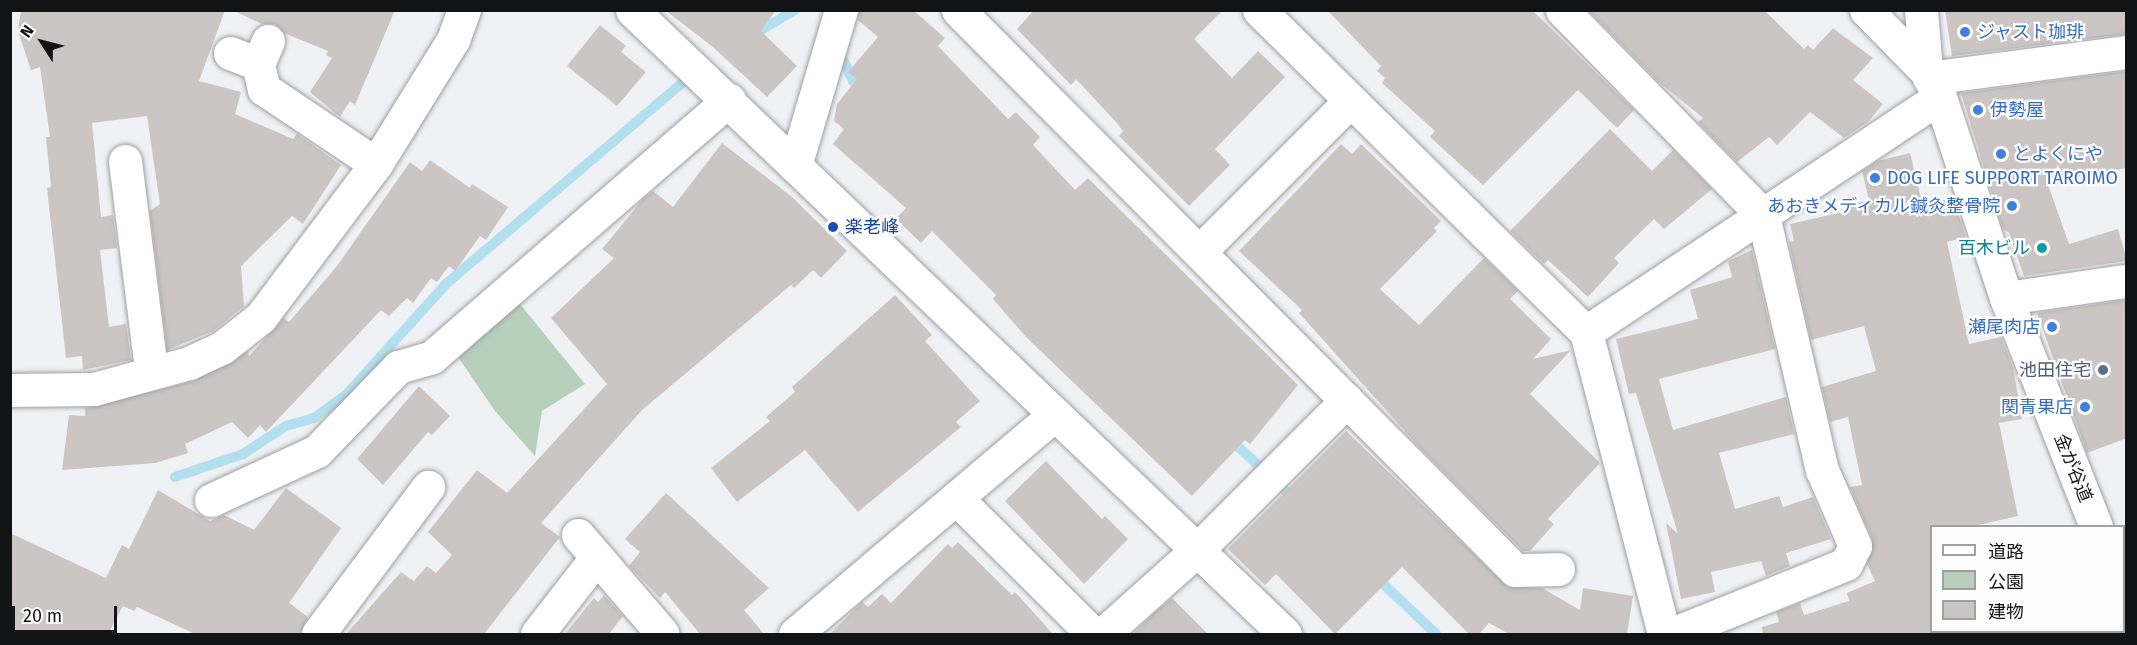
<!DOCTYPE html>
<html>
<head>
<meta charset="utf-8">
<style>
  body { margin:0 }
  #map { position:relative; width:2137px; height:645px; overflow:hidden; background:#f0f1f5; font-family:"Fira Sans","Noto Sans JP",sans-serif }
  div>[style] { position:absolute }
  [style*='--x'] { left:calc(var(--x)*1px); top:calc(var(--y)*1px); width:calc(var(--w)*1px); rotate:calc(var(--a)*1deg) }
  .green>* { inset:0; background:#b6d0bc }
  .stream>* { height:10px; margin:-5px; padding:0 5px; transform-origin:5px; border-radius:5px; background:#b3e0ee }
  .building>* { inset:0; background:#cbc6c4 }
  .roads { filter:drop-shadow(0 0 2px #9f9fa3) drop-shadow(0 0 2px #9f9fa3) }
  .minor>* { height:33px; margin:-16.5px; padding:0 16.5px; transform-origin:16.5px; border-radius:16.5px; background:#fff }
  .dots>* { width:16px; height:16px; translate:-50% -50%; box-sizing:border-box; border:3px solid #fefefe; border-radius:50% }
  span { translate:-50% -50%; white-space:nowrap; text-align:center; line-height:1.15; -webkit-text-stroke:4.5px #fefefe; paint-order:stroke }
  .shop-label { font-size:18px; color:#366cbe }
  .left { translate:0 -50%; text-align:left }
  .right { translate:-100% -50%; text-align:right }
  .transit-label { font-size:18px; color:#164399 }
  .culture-label { font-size:18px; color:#0d838f }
  .service-label { font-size:18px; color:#4e5e75 }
  .street-label { font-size:18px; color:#121314 }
  .frame { position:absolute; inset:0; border:12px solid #121314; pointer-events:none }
  .legend { position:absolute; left:1930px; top:525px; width:195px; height:108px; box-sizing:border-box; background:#fefefe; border:2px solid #a0a0a0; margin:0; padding:8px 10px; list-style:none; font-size:18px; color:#121314 }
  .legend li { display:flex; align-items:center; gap:12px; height:30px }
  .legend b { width:30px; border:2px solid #a0a0a0 }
  .north { position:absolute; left:12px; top:12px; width:60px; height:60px; -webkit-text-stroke:4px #fefefe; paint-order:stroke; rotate:306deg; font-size:16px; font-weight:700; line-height:24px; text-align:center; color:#121314 }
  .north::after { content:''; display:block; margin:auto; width:21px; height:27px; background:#121314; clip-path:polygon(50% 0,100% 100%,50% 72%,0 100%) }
  .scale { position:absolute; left:12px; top:606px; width:105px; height:27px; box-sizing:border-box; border:3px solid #121314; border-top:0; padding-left:8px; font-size:18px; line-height:21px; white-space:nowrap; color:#121314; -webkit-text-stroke:4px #fefefe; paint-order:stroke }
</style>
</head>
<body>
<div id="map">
  <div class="green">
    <div style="clip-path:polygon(520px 304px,585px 384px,542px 411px,535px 456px,495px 411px,456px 354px)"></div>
  </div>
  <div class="stream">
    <div style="--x:751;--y:36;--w:51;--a:-30.6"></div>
    <div style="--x:838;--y:49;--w:35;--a:65"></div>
    <div style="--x:853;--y:81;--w:14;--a:45"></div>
    <div style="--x:1230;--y:439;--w:89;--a:43.2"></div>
    <div style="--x:175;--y:477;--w:72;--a:-18.7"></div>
    <div style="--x:243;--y:454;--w:51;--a:-33.1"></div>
    <div style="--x:286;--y:426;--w:29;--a:-16"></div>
    <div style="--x:314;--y:418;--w:39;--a:-36"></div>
    <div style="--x:346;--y:395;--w:151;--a:-48"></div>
    <div style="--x:447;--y:283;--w:311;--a:-40.4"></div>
    <div style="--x:1376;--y:577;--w:83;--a:43.5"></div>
  </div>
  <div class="building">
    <div style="clip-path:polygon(21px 10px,225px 10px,199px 81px,241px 92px,235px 114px,293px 139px,297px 134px,341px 165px,303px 224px,292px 216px,241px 266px,244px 306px,213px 331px,167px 350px,150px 211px,160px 204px,147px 116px,92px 123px,101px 217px,113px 215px,117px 248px,100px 250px,109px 327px,126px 324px,131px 360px,83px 370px,82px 356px,66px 358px,47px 188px,51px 187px,46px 137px,50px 137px,40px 67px,31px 70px,18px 31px)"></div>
    <div style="clip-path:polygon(232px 10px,395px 10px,355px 105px,350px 101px,340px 117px,310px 92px,332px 58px,326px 55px,328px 51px,284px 33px,275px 24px,262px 24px)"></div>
    <div style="clip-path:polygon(665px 10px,776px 10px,761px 31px,797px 66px,767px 97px,713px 47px)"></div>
    <div style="clip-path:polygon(859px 10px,913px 10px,945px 38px,938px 46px,1008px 119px,1016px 112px,1040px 137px,1033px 145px,1075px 190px,1088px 178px,1298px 385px,1250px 444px,1245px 440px,1192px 496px,1027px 338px,993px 299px,996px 295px,932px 231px,921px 243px,896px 219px,906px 208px,833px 144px,844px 129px,834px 121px,837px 104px,857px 79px,848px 72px,878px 37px,858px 20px)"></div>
    <div style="clip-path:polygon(1034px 10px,1223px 10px,1194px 39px,1232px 78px,1258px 51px,1285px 77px,1215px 149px,1230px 165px,1189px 206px,1119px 136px,1123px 131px,1116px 122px,1076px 79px,1071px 85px,1017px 29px)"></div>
    <div style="clip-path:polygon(1327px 10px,1532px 10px,1634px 110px,1617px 128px,1578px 90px,1483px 185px,1430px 137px,1435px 131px,1382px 83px,1385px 78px,1377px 71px,1381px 66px)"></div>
    <div style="clip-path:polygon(1764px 10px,1804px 49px,1808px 45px,1813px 50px,1833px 28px,1873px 58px,1853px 80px,1883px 104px,1868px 122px,1844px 138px,1810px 112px,1777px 145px,1769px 137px,1737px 162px,1698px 122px,1703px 118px,1660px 83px,1589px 11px)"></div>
    <div style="clip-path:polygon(1945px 10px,2127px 10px,2127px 34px,1952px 56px)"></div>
    <div style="clip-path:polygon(600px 25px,626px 46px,621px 52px,646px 72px,617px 106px,567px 66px)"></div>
    <div style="clip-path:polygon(2127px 71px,2127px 168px,2047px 182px,2069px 244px,2118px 229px,2127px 261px,2024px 276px,2009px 233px,2003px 229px,1961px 93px)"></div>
    <div style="clip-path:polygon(1610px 129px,1652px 171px,1673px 150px,1712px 189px,1664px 229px,1654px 219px,1614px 258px,1619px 263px,1588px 297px,1548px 260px,1544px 264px,1510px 231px)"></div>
    <div style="clip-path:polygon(722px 143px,792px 197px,847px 251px,821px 278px,813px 270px,794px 288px,791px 285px,642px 410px,541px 523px,560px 537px,484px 634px,346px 634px,401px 572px,414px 581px,427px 566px,436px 573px,452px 555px,428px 532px,477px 470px,507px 493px,607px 384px,551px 318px,614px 258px,602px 249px,643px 199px,653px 191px,673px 207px)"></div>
    <div style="clip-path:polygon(1341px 144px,1352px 154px,1361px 144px,1441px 221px,1434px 228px,1437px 231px,1380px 289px,1419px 325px,1484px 258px,1518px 291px,1510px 299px,1551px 339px,1533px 359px,1571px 350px,1530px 394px,1600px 463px,1548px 519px,1554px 524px,1530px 551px,1523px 551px,1420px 448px,1299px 313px,1302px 310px,1239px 251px)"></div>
    <div style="clip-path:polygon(1910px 153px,1923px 206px,1953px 198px,1966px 237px,1947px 242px,1969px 344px,2001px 337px,2013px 367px,2022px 419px,1999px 423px,2018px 516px,1974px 526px,1932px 526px,1932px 634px,1763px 634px,1762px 627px,1779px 622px,1776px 612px,1800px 603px,1804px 615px,1849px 601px,1847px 593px,1875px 581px,1867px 564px,1872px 539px,1850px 487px,1862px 485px,1848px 417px,1830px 422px,1822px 387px,1876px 371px,1864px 326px,1811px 340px,1789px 242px,1794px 241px,1790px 224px,1851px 210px,1850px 205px,1869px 200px,1862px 171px,1877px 161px)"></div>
    <div style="clip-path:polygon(430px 160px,470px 188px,472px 184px,508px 207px,486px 240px,480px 236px,455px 271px,449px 266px,437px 282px,431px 278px,413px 303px,407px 298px,389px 316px,381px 310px,266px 432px,260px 425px,248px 438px,232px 422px,185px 444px,188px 453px,155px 463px,62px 470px,69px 415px,85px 416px,85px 408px,194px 381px,248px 351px,249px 356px,284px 318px,289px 322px,337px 266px,410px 162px,422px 171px)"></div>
    <div style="clip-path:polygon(1752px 250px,1775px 349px,1659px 379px,1673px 430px,1786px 397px,1794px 434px,1719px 453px,1735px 509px,1779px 496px,1783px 507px,1813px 497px,1831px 539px,1786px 553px,1790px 566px,1766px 576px,1761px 561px,1711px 572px,1715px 592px,1681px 599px,1666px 523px,1678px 534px,1636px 393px,1629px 394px,1616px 339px,1698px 319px,1690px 290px,1732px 277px,1728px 261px)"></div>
    <div style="clip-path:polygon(895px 295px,932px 335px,925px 341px,980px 401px,956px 422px,961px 427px,858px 512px,805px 450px,737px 502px,711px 468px,770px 421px,766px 417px,795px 392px,792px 387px)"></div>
    <div style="clip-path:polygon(2125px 300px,2127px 438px,2087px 453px,2037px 313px)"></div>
    <div style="clip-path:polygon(419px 386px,450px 416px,432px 435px,428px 432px,383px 485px,357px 459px)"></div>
    <div style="clip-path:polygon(1346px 431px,1508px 587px,1542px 588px,1580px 610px,1583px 588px,1633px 596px,1627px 634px,1509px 634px,1489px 623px,1479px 634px,1469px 634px,1402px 567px,1335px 634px,1276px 574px,1265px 585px,1228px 549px)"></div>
    <div style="clip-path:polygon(1046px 461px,1102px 519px,1105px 516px,1128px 539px,1084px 584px,1005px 501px)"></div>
    <div style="clip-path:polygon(286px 488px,341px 528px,289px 603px,308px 617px,300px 634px,195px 634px,137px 607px,134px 611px,123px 606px,108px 634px,10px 634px,10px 533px,106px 578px,122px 545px,129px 549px,158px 490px,210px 521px,224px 515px,254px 530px)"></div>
    <div style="clip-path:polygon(666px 493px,769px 588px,744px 610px,764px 634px,700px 634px,665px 592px,660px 598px,629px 566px,640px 552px,625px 539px)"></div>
    <div style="clip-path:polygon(958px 542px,1012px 595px,1015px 592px,1053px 634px,830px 634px,862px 602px,868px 607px,882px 594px,891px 603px,948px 544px,952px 548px)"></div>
    <div style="clip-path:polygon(604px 595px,623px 616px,609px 634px,565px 634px,594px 598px,598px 602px)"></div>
    <div style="clip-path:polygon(1172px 598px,1208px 634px,1133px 634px,1153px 614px)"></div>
  </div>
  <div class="roads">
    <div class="minor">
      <div style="--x:632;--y:10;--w:903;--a:43.7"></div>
      <div style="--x:958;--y:10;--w:790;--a:45.15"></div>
      <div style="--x:1515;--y:570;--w:43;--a:-1.3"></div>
      <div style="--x:1259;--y:10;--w:459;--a:44.6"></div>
      <div style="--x:1586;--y:332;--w:312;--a:75.5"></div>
      <div style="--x:1562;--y:10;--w:287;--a:45.6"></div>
      <div style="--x:1763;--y:215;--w:262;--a:77"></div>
      <div style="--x:1822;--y:470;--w:83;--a:66.5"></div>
      <div style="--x:1855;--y:546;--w:20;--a:117"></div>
      <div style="--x:1846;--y:564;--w:188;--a:158.1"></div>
      <div style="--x:1866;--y:10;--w:86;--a:45.5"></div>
      <div style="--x:1921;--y:10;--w:61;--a:85.3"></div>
      <div style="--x:1926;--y:71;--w:30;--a:62"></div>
      <div style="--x:1940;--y:97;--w:212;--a:71.8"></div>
      <div style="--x:2006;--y:298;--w:245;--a:68.5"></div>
      <div style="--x:268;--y:41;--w:25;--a:113"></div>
      <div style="--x:258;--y:64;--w:26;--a:77"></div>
      <div style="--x:264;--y:89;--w:135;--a:33.8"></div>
      <div style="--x:230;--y:53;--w:30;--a:21"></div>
      <div style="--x:1929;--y:78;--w:199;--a:-7.5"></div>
      <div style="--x:125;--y:161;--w:212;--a:82.9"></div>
      <div style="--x:795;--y:166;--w:163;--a:-73.6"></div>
      <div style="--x:1199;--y:252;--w:214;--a:-45"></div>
      <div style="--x:2006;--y:298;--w:121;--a:-8.1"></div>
      <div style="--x:1586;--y:332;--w:425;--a:-33.6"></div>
      <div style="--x:10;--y:390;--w:84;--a:-0.7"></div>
      <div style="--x:94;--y:389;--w:98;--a:-15.3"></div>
      <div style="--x:189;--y:363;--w:38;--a:-25"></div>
      <div style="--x:223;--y:347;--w:48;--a:-38.3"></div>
      <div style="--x:261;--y:317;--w:191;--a:-53.1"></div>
      <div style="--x:376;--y:164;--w:146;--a:-58.2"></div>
      <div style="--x:453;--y:40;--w:32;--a:-70"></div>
      <div style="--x:956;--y:498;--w:193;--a:44.8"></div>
      <div style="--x:211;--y:500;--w:117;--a:-24.8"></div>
      <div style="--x:317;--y:451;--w:117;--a:-46"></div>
      <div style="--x:398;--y:367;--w:35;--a:-16"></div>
      <div style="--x:432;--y:357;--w:393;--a:-40.9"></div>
      <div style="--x:578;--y:535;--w:130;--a:49.4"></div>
      <div style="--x:2124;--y:594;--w:8;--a:76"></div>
      <div style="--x:318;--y:634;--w:184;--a:-53.2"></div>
      <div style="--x:537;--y:634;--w:96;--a:-52.2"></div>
      <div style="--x:795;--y:634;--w:339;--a:-40.2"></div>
      <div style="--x:1103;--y:634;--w:126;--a:-41.8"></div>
      <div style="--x:1197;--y:550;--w:212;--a:-45"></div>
    </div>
  </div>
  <div class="dots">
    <div style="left:1965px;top:32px;background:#3f7fe0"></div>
    <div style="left:1978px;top:110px;background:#3f7fe0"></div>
    <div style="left:2001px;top:154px;background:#3f7fe0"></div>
    <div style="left:1875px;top:178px;background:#3f7fe0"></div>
    <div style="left:2012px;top:206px;background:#3f7fe0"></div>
    <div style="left:833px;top:227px;background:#1a4fb4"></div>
    <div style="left:2042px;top:248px;background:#0f9aa8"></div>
    <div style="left:2052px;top:327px;background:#3f7fe0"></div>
    <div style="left:2103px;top:370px;background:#5c6f8a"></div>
    <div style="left:2085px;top:407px;background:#3f7fe0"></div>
  </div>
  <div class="shop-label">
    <span class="left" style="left:1977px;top:32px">ジャスト珈琲</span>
    <span class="left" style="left:1990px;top:110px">伊勢屋</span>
    <span class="left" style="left:2013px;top:154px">とよくにや</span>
    <span class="left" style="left:1887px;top:178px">DOG LIFE SUPPORT TAROIMO</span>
    <span class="right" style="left:2000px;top:206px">あおきメディカル鍼灸整骨院</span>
    <span class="right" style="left:2040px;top:327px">瀬尾肉店</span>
    <span class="right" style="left:2073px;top:407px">関青果店</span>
  </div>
  <div class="transit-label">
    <span class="left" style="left:845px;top:227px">楽老峰</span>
  </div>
  <div class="culture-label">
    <span class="right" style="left:2030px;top:248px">百木ビル</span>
  </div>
  <div class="service-label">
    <span class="right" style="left:2091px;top:370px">池田住宅</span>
  </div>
  <div class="street-label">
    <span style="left:2073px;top:468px;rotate:68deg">金が谷道</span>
  </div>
  <div class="frame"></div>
  <ul class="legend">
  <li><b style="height:8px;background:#fff"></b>道路</li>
  <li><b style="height:16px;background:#b6d0bc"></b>公園</li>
  <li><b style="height:16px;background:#cbc6c4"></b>建物</li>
  </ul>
  <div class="north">N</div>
  <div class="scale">20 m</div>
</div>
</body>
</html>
